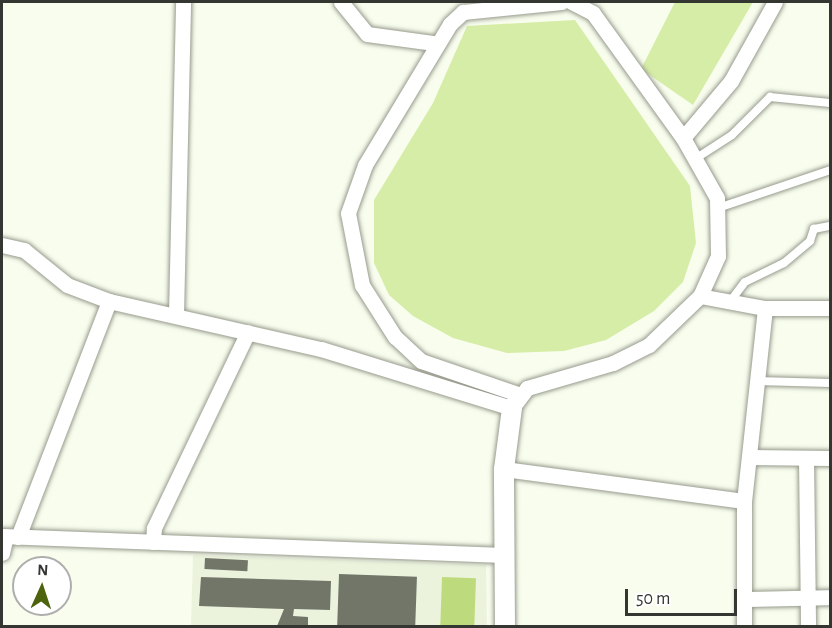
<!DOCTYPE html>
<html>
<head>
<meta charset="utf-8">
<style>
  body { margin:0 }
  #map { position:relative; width:832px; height:628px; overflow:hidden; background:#f8fdee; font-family:"Alegreya Sans",sans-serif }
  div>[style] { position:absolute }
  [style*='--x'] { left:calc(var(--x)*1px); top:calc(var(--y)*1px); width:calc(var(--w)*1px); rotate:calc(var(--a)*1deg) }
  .built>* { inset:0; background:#ebf3dd }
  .green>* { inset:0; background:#d6eda7 }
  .water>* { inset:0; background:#bddb7c; transform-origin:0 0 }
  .building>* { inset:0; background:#717669; transform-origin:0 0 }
  .roads { filter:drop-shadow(0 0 2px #969b8d) drop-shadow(0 0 2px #969b8d) }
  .service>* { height:8px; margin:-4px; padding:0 4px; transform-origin:4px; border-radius:4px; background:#fff }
  .minor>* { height:15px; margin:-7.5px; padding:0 7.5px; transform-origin:7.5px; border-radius:7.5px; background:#fff }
  .tertiary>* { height:20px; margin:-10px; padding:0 10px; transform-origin:10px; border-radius:10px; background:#fff }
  span { translate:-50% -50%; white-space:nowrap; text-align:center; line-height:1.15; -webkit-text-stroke:6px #fff; paint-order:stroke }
  .frame { position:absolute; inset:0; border:3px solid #343631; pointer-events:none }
  .north { position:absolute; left:12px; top:556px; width:60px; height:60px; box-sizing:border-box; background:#fff; border:2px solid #aeafad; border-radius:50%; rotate:3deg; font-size:16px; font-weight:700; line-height:24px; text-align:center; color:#343631 }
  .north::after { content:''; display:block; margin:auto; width:21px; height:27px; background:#4e630d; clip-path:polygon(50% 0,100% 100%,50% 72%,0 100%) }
  .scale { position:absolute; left:625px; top:589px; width:112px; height:27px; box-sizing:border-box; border:3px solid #343631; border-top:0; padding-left:8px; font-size:18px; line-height:21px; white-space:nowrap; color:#343631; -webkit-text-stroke:4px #fff; paint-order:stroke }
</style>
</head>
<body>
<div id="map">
  <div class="built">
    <div style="clip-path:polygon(193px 555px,486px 565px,487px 626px,191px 626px)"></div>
  </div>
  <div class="green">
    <div style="clip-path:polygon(675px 2px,753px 2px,693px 105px,641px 69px)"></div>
    <div style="clip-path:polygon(575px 20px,690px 186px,696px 243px,683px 282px,654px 311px,606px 340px,564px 351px,507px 353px,453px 338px,413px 316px,389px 295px,374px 263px,374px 200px,433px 103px,467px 26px)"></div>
  </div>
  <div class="water">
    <div style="left:442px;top:577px;width:34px;height:49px;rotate:2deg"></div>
  </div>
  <div class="building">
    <div style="left:205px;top:558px;width:43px;height:11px;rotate:3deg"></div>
    <div style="left:339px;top:574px;width:78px;height:52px;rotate:2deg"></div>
    <div style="clip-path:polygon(201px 577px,331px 581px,330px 610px,294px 609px,293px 616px,308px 617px,308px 626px,277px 626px,284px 609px,199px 606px)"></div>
  </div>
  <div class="roads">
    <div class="service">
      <div style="--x:695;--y:159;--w:44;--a:-33"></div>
      <div style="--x:732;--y:135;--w:54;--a:-45"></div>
      <div style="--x:770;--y:97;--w:60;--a:5.7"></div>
      <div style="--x:718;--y:208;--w:118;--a:-18.7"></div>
      <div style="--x:729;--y:303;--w:26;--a:-53"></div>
      <div style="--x:745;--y:282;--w:43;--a:-26"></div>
      <div style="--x:784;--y:263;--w:34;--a:-40"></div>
      <div style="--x:810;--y:241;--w:13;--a:-72"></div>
      <div style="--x:814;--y:229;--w:16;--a:-11"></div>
      <div style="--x:757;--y:381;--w:73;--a:1.6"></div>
    </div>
    <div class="minor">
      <div style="--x:341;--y:2;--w:41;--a:50.9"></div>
      <div style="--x:367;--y:34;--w:68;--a:7.7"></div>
      <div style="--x:683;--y:138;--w:75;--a:-49.9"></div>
      <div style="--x:731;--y:81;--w:90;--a:-60.9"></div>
      <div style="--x:2;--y:245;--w:23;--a:13"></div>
      <div style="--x:24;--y:250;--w:55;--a:39.1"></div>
      <div style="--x:67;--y:285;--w:45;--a:20.9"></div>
      <div style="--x:109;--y:301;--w:217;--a:12.8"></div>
      <div style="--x:321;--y:349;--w:200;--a:17.2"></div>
      <div style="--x:512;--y:408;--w:25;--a:-53"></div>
      <div style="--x:527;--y:388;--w:90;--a:-16.2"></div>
      <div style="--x:613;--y:363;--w:40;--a:-26.6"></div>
      <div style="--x:649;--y:345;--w:71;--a:-43.9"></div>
      <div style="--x:700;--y:296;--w:44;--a:-65.8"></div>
      <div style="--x:718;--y:256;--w:58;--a:-91"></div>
      <div style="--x:717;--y:198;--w:69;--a:-119.5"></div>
      <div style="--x:683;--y:138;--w:154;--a:-125.8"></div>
      <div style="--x:593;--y:13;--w:25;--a:-153"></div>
      <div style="--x:700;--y:296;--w:66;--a:10.5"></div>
      <div style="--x:765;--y:308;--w:194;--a:96.2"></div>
      <div style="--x:744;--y:501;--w:125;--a:90"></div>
      <div style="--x:765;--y:308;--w:65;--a:0"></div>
      <div style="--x:176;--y:315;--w:313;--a:-88.7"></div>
      <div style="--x:518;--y:394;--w:102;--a:-161.2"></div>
      <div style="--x:421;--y:361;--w:35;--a:-137"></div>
      <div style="--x:395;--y:337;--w:62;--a:-122.4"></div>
      <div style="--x:362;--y:285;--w:73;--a:-101"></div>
      <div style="--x:348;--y:213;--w:51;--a:-70.5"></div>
      <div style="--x:365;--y:165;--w:165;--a:-58.9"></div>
      <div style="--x:450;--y:24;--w:18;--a:-43"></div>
      <div style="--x:463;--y:12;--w:99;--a:-5.8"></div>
      <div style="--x:749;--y:457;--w:81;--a:0.7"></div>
      <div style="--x:806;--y:458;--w:168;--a:89.3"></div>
      <div style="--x:504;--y:469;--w:242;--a:7.6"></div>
      <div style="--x:2;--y:536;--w:502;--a:2.17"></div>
      <div style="--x:18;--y:537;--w:253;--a:-68.9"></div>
      <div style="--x:153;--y:542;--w:14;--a:-86"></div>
      <div style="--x:154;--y:528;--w:217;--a:-64.4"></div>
      <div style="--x:2;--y:553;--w:17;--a:-77"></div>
      <div style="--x:744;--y:599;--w:86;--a:-1.3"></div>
    </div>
    <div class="tertiary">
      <div style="--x:505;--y:626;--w:157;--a:-90.4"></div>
      <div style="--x:504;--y:469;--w:62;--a:-82.5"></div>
    </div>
  </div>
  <div class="frame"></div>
  <div class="north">N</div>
  <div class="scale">50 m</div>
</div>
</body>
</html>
